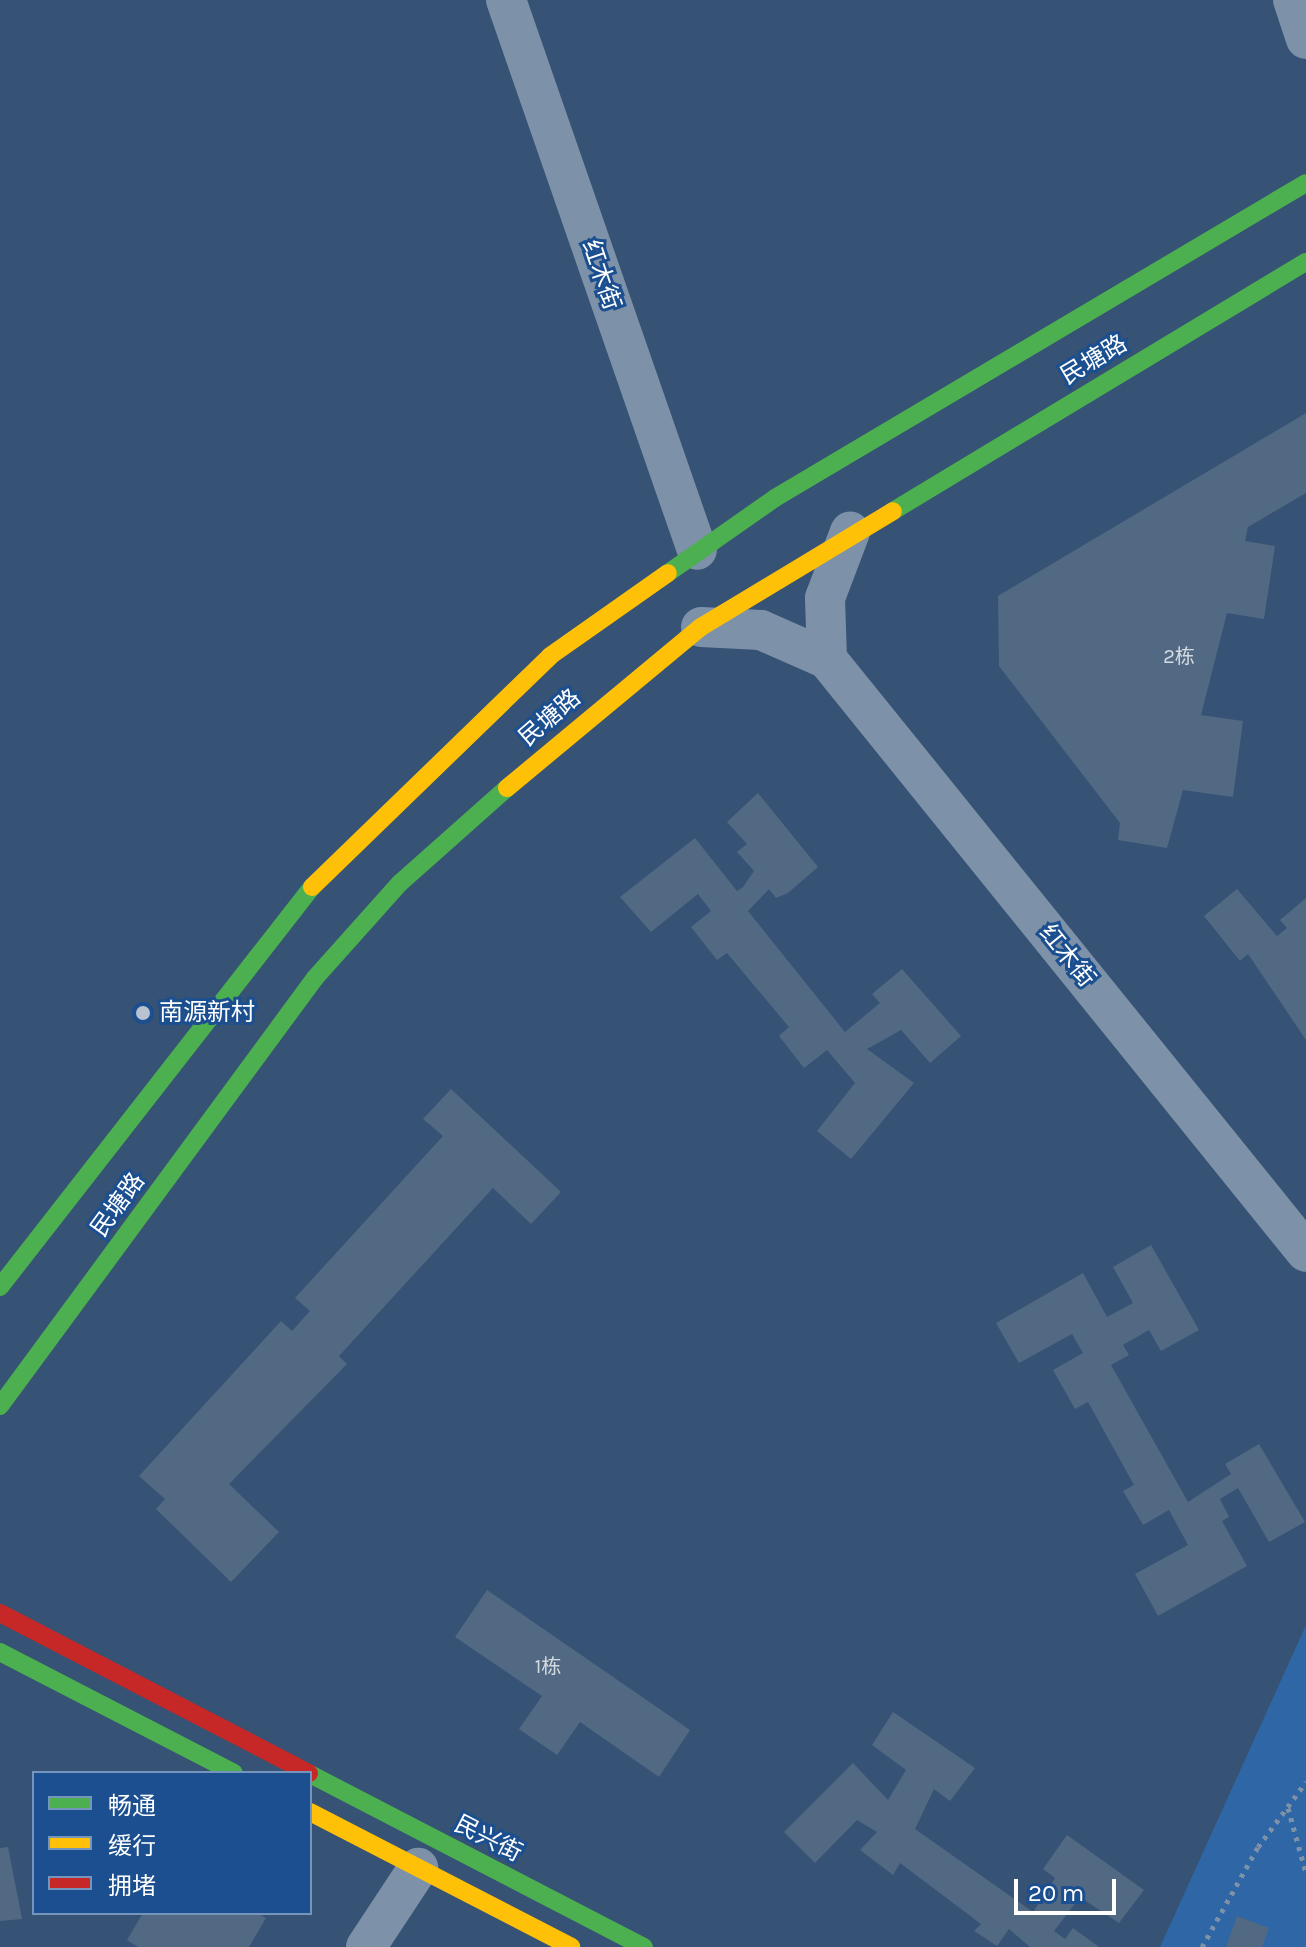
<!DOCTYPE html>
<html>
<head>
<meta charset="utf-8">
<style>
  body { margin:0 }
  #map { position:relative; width:1306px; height:1947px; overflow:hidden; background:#365274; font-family:Karla,"Noto Sans SC",sans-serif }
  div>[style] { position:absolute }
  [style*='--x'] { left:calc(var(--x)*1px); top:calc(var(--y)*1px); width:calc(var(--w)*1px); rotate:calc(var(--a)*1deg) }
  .green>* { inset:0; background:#2f66a5 }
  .building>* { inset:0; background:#526984 }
  .path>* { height:5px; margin-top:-2.5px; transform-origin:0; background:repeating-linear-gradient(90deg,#7d92a8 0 4px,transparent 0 10px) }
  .street>* { height:40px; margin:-20px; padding:0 20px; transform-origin:20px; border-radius:20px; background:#7d92a8 }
  .fast>* { height:18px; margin:-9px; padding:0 9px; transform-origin:9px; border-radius:9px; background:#4caf50 }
  .slow>* { height:18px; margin:-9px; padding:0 9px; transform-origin:9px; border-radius:9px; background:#ffc107 }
  .jam>* { height:18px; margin:-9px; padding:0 9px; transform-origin:9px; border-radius:9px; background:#c62828 }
  .dots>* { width:22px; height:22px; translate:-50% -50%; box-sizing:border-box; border:4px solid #1b4f8f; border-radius:50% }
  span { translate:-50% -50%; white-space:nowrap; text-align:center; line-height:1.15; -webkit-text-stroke:6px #1b4f8f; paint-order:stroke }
  .number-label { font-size:20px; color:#d4dae0 }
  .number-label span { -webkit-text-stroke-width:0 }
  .street-label { font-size:24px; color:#fff }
  .poi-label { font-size:24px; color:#fff }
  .left { translate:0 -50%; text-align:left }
  .legend { position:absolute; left:32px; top:1771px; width:280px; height:144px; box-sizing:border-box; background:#1b4f8f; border:2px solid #7695bc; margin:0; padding:10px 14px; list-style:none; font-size:24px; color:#fff }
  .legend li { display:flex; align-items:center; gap:16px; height:40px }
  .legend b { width:40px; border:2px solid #7695bc }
  .scale { position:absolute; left:1014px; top:1879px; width:102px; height:36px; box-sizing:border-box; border:4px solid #fff; border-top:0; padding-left:10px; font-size:24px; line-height:28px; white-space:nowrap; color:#fff; -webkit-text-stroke:6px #1b4f8f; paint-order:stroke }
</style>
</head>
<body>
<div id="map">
  <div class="green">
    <div style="clip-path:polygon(1306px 1625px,1306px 1947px,1160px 1947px)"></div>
  </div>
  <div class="building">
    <div style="clip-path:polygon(1306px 413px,1306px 493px,1248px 527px,1245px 541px,1275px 546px,1264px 619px,1227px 613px,1201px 715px,1243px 721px,1233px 797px,1183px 790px,1167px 848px,1118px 840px,1120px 823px,999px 666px,998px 596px)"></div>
    <div style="clip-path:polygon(758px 793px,818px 867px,788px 893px,776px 898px,769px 889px,748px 911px,845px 1032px,880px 1003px,872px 994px,902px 969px,961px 1036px,930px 1063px,901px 1030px,867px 1049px,914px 1083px,851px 1159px,817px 1131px,855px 1083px,827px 1050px,804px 1068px,779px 1036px,789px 1027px,727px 953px,717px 960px,691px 927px,711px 911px,698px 894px,651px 932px,620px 897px,695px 838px,737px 891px,743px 887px,754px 871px,737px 852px,747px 844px,727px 822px)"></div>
    <div style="clip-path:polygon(1237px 889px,1277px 936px,1287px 928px,1280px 920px,1306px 898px,1306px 1040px,1248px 954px,1240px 961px,1204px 916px)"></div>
    <div style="clip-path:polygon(451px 1089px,561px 1192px,531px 1224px,493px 1188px,339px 1356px,347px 1364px,229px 1484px,279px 1532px,231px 1582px,156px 1509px,165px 1499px,139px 1476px,281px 1321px,292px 1331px,310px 1311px,295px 1298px,443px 1136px,423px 1119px)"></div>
    <div style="clip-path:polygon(1151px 1245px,1199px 1330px,1161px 1351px,1149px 1330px,1123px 1345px,1129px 1355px,1111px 1365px,1188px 1502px,1231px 1474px,1225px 1464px,1259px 1444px,1305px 1522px,1269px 1542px,1238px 1488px,1220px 1499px,1229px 1517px,1222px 1521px,1247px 1566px,1158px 1616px,1135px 1574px,1188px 1545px,1169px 1510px,1143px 1525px,1123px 1491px,1134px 1485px,1088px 1402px,1075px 1409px,1053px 1370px,1083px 1353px,1072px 1334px,1019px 1363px,996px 1323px,1083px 1273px,1107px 1317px,1133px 1303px,1113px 1267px)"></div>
    <div style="clip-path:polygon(487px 1590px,690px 1730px,659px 1777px,580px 1722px,557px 1755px,519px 1729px,542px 1696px,455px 1637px)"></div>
    <div style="clip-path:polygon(893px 1712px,975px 1768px,950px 1801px,934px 1789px,915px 1829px,1033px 1912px,1055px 1878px,1043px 1869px,1067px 1835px,1144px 1890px,1119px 1923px,1080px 1897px,1054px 1931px,1065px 1939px,1073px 1928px,1099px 1947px,1030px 1947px,1009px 1929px,997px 1946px,974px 1931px,981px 1924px,900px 1863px,893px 1875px,860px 1850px,877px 1832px,857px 1820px,815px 1863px,784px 1832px,853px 1763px,888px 1800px,906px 1770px,872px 1745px)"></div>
    <div style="clip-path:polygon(8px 1847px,22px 1919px,0 1921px,0 1848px)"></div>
    <div style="clip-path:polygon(143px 1913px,257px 1913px,266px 1918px,249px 1947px,138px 1947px,127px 1940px)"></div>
    <div style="clip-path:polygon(1237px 1916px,1269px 1928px,1262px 1947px,1226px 1947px)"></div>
  </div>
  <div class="path">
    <div style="--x:1288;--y:1808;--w:67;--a:74.5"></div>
    <div style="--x:1202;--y:1947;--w:115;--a:-60.8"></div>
    <div style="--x:1258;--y:1847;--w:81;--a:-53.6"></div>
  </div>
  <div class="street">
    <div style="--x:506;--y:0;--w:582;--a:70.85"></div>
    <div style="--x:1293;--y:0;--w:41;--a:71.6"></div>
    <div style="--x:701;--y:627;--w:60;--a:2.9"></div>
    <div style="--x:761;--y:630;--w:72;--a:23.7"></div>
    <div style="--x:827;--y:659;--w:762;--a:51.07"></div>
    <div style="--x:827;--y:659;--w:61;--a:-91.9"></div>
    <div style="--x:825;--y:598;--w:71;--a:-69.3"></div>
    <div style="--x:366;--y:1947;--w:95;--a:-56.6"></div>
  </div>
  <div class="fast">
    <div style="--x:893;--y:511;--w:482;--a:-31.1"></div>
    <div style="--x:668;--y:573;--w:131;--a:-35"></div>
    <div style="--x:775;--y:498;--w:617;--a:-30.68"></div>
    <div style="--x:0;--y:1287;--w:507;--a:-52.05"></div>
    <div style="--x:0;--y:1406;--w:531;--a:-53.65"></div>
    <div style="--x:315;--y:978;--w:127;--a:-48.2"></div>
    <div style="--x:400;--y:883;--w:143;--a:-41.6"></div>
    <div style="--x:0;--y:1652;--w:263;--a:27.3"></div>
    <div style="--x:310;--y:1774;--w:376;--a:27.4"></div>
  </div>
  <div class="slow">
    <div style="--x:507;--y:788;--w:252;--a:-39.7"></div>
    <div style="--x:701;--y:627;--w:224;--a:-31.1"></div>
    <div style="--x:312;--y:887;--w:332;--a:-44.1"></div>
    <div style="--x:550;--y:656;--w:144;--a:-35.1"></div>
    <div style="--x:310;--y:1812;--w:294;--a:27.3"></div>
  </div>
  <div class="jam">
    <div style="--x:0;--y:1613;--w:348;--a:27.4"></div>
  </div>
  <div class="dots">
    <div style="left:143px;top:1013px;background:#b9c2ce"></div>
  </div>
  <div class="number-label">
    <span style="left:1179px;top:656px">2栋</span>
    <span style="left:548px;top:1666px">1栋</span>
  </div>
  <div class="street-label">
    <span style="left:601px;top:275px;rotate:71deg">红木街</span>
    <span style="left:1094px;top:360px;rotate:-31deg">民塘路</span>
    <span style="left:550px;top:718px;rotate:-41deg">民塘路</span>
    <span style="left:1067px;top:956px;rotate:51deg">红木街</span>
    <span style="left:118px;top:1205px;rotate:-54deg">民塘路</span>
    <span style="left:488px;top:1839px;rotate:27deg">民兴街</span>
  </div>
  <div class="poi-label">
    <span class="left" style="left:159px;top:1013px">南源新村</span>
  </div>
  <ul class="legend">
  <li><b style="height:10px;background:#4caf50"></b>畅通</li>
  <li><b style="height:10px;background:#ffc107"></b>缓行</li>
  <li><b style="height:10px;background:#c62828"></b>拥堵</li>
  </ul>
  <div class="scale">20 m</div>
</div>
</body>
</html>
